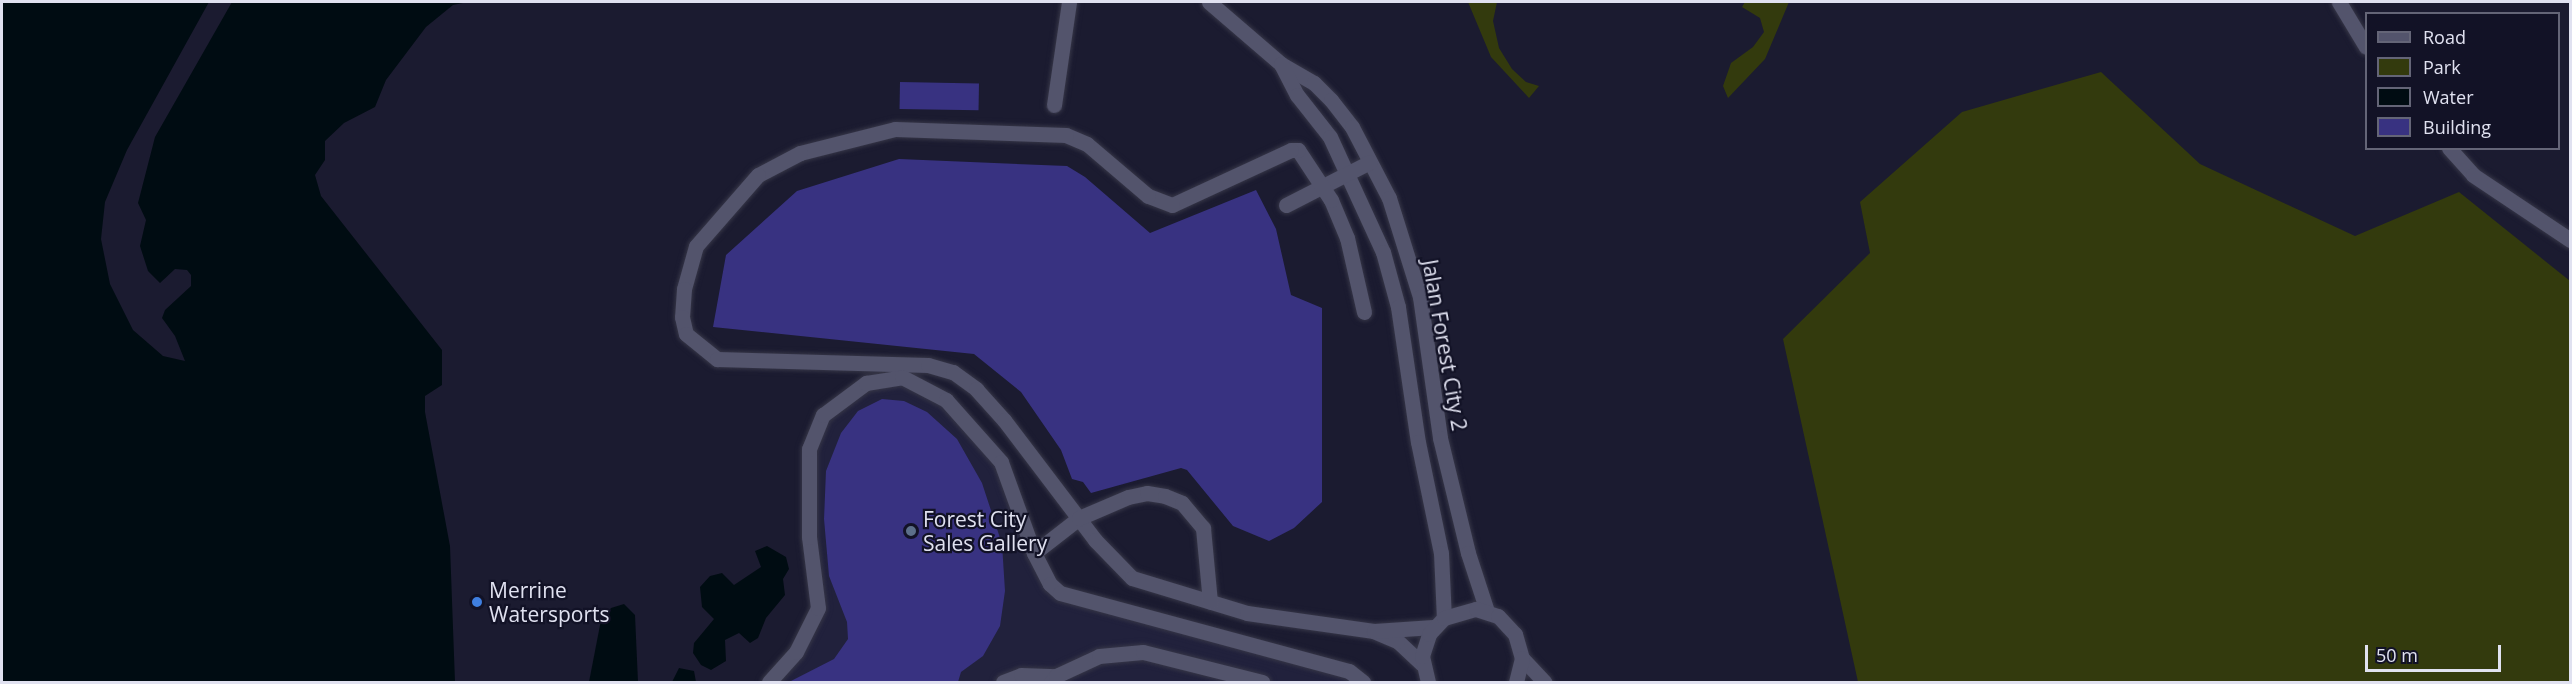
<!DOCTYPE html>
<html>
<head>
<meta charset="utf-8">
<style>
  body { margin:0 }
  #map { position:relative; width:2572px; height:684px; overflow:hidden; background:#1b1b30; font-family:"Open Sans",sans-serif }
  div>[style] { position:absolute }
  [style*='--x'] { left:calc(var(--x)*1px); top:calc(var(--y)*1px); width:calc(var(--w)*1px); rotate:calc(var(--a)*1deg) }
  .built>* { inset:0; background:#21213c }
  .green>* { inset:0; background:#333a0d }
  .water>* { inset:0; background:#000c12 }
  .building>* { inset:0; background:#383281; transform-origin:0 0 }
  .roads { filter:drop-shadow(0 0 2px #363647) drop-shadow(0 0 2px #363647) }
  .minor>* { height:15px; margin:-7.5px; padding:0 7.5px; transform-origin:7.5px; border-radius:7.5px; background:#53546c }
  .dots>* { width:16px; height:16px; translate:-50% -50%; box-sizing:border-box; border:3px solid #121226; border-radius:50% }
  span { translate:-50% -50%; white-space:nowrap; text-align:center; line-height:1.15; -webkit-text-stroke:4.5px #121226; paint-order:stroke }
  .street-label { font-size:21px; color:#e0e1f0 }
  .poi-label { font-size:21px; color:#e0e1f0 }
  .left { translate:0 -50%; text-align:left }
  .frame { position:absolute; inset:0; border:3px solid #e0e1f0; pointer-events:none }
  .legend { position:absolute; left:2365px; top:12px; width:195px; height:138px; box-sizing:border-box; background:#121226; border:2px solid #646577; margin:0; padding:8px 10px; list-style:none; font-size:18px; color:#e0e1f0 }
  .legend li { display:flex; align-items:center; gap:12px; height:30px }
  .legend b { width:30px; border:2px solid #646577 }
  .scale { position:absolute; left:2365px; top:645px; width:136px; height:27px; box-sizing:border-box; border:3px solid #e0e1f0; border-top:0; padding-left:8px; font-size:18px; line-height:21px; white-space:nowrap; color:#e0e1f0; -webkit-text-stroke:4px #121226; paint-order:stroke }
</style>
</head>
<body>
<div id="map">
  <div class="built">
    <div style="clip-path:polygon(901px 384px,942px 405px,998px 465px,1047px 587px,1347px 675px,1356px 682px,778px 682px,823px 611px,815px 541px,814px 452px,829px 416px,869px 386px)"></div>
  </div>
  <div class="green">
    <div style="clip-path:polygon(1468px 2px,1497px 2px,1493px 21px,1499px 48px,1512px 69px,1526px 82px,1539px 86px,1529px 98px,1491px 57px)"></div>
    <div style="clip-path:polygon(1745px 2px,1789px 2px,1765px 59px,1728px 98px,1723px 86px,1731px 63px,1753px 47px,1764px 32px,1760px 18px,1742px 7px)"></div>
    <div style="clip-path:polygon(2101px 72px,2200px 164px,2355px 236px,2459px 192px,2570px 281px,2570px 682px,1858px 682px,1783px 339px,1870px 253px,1860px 202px,1962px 112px)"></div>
  </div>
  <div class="water">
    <div style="clip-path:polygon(2px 2px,209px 2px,127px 150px,105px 202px,101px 239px,110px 284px,133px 330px,163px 356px,185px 361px,175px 336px,162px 318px,165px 310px,191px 286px,191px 275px,187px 270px,175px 269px,160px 283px,148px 271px,140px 246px,146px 220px,138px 203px,155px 137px,232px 2px,468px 2px,453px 5px,426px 27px,386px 80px,375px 107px,344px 123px,325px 141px,325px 160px,315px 175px,321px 196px,442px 350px,442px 385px,425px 396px,425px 412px,450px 546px,455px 682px,2px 682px)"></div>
    <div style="clip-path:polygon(767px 546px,786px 557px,789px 569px,783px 579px,785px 595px,766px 618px,758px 638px,750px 643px,739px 633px,725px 640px,726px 661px,711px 670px,701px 665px,693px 653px,694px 643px,714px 619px,702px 607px,700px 587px,710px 576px,722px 573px,734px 585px,761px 567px,755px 551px)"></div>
    <div style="clip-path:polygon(624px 604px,635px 615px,638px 682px,589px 682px,601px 620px,611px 608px)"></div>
    <div style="clip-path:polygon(679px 668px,694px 671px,696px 682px,672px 682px)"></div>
  </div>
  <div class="building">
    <div style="left:900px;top:82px;width:79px;height:27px;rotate:1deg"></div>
    <div style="clip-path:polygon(899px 159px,1067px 166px,1085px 177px,1150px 233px,1256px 190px,1276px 229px,1291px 295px,1322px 308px,1322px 502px,1294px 528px,1269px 541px,1233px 526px,1187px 470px,1181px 468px,1091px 493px,1083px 482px,1072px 479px,1061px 450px,1021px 392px,974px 354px,713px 327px,726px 255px,797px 191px)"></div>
    <div style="clip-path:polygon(882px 399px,904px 401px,927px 412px,957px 439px,982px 483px,1002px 544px,1005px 591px,1000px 626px,983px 656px,961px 672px,958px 682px,789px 682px,834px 659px,848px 639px,847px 622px,829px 576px,824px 519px,826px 471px,841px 433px,858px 411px)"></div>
  </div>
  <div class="roads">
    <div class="minor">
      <div style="--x:1209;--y:2;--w:95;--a:40.7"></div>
      <div style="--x:1281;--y:64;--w:38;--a:30"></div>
      <div style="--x:1314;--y:83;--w:24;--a:45"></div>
      <div style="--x:1331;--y:100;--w:34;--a:52"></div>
      <div style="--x:1352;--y:127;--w:80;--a:62.5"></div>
      <div style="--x:1389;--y:198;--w:104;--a:72.6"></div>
      <div style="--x:1420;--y:297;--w:142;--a:81.9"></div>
      <div style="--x:1440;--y:438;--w:118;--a:76.3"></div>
      <div style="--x:1468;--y:553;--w:61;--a:71.9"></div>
      <div style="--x:2339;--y:2;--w:52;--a:59"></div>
      <div style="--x:1281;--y:64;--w:35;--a:63"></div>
      <div style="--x:1297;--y:95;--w:53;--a:51.8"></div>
      <div style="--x:1330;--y:137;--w:127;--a:65.3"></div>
      <div style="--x:1383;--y:252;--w:57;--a:74.7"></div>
      <div style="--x:1398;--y:307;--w:136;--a:81.6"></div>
      <div style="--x:1418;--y:442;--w:113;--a:78.3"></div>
      <div style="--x:1441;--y:553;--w:65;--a:87.4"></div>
      <div style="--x:1054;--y:105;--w:104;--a:-81.7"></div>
      <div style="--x:2449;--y:148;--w:36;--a:48"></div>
      <div style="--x:2473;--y:175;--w:117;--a:33.8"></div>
      <div style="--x:1286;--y:205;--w:94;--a:-27.1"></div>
      <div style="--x:1364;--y:312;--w:76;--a:-102.9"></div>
      <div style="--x:1347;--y:238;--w:41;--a:-112.8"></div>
      <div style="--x:1331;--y:200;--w:60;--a:-123.4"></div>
      <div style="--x:1298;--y:150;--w:7;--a:180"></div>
      <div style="--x:1291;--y:150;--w:131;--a:155.2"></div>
      <div style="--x:1172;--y:205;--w:26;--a:-159"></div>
      <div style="--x:1148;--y:196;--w:80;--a:-139.6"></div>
      <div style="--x:1087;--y:144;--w:23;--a:-157"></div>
      <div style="--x:1066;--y:135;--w:171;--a:-178"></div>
      <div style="--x:895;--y:129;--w:98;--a:165.8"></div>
      <div style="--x:800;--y:153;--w:47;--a:152.4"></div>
      <div style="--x:758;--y:175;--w:94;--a:131.1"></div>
      <div style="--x:696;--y:246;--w:45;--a:105.6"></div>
      <div style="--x:684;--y:289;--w:28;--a:94"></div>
      <div style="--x:682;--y:317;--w:17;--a:77"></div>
      <div style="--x:686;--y:334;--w:40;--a:39"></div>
      <div style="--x:717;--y:359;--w:211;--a:1.6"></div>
      <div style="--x:928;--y:365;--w:26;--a:16"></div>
      <div style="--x:953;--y:372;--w:29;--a:36"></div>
      <div style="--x:976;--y:389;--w:42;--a:47.9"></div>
      <div style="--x:1004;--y:420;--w:151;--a:52.8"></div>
      <div style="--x:1095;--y:540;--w:53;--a:45.8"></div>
      <div style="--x:1132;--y:578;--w:120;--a:16.9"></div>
      <div style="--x:1247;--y:613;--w:128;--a:8.1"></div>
      <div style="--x:1034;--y:553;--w:57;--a:-37.9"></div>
      <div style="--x:1079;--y:518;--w:53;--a:-23.2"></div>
      <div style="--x:1128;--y:497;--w:19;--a:-12"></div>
      <div style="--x:1147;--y:493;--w:18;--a:9"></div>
      <div style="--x:1165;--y:496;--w:18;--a:22"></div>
      <div style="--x:1182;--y:503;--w:33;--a:50"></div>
      <div style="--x:1203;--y:528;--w:74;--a:84.6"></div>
      <div style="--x:1522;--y:658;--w:33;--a:47"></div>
      <div style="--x:1422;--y:664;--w:34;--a:-137"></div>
      <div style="--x:1397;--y:641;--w:25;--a:-157"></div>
      <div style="--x:1374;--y:631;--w:59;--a:-3.9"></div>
      <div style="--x:769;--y:682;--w:40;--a:-48"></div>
      <div style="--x:796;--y:652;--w:49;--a:-63.4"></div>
      <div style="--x:818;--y:608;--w:72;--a:-97.2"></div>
      <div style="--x:809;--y:537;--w:88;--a:-90"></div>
      <div style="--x:809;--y:449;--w:37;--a:-68"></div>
      <div style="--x:823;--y:415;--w:54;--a:-36.7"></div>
      <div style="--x:866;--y:383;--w:36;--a:-9"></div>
      <div style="--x:902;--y:377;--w:50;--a:27.6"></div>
      <div style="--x:946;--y:400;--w:83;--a:48.4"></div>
      <div style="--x:1001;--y:462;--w:97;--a:70.1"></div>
      <div style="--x:1034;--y:553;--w:35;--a:63"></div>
      <div style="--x:1050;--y:584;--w:13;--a:42"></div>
      <div style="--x:1060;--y:593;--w:299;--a:15.1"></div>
      <div style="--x:1349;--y:671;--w:18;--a:38"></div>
      <div style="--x:1003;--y:682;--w:19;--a:-21"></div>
      <div style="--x:1021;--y:675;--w:35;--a:2"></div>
      <div style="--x:1051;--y:682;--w:8;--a:-50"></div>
      <div style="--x:1056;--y:676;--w:47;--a:-24.9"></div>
      <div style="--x:1099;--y:656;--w:44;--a:-5.2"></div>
      <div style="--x:1143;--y:652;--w:123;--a:14.1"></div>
      <div style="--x:1428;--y:682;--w:27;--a:-103"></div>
      <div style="--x:1422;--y:656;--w:23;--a:-72"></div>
      <div style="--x:1429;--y:634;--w:22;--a:-47"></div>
      <div style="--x:1444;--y:618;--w:33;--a:-16"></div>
      <div style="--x:1476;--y:609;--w:23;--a:18"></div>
      <div style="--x:1498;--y:616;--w:25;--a:47"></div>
      <div style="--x:1515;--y:634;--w:25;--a:74"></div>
      <div style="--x:1522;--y:658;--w:25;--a:104"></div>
    </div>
  </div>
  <div class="dots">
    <div style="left:911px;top:531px;background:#5c6f8a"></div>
    <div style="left:477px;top:602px;background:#3f7fe0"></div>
  </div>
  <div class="street-label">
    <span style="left:1445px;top:345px;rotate:80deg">Jalan Forest City 2</span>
  </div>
  <div class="poi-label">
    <span class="left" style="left:923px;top:531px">Forest City<br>Sales Gallery</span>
    <span class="left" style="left:489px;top:602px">Merrine<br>Watersports</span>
  </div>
  <div class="frame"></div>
  <ul class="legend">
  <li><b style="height:8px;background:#53546c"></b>Road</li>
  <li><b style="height:16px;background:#333a0d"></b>Park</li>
  <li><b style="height:16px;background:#000c12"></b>Water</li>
  <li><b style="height:16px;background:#383281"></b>Building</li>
  </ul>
  <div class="scale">50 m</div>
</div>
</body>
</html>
